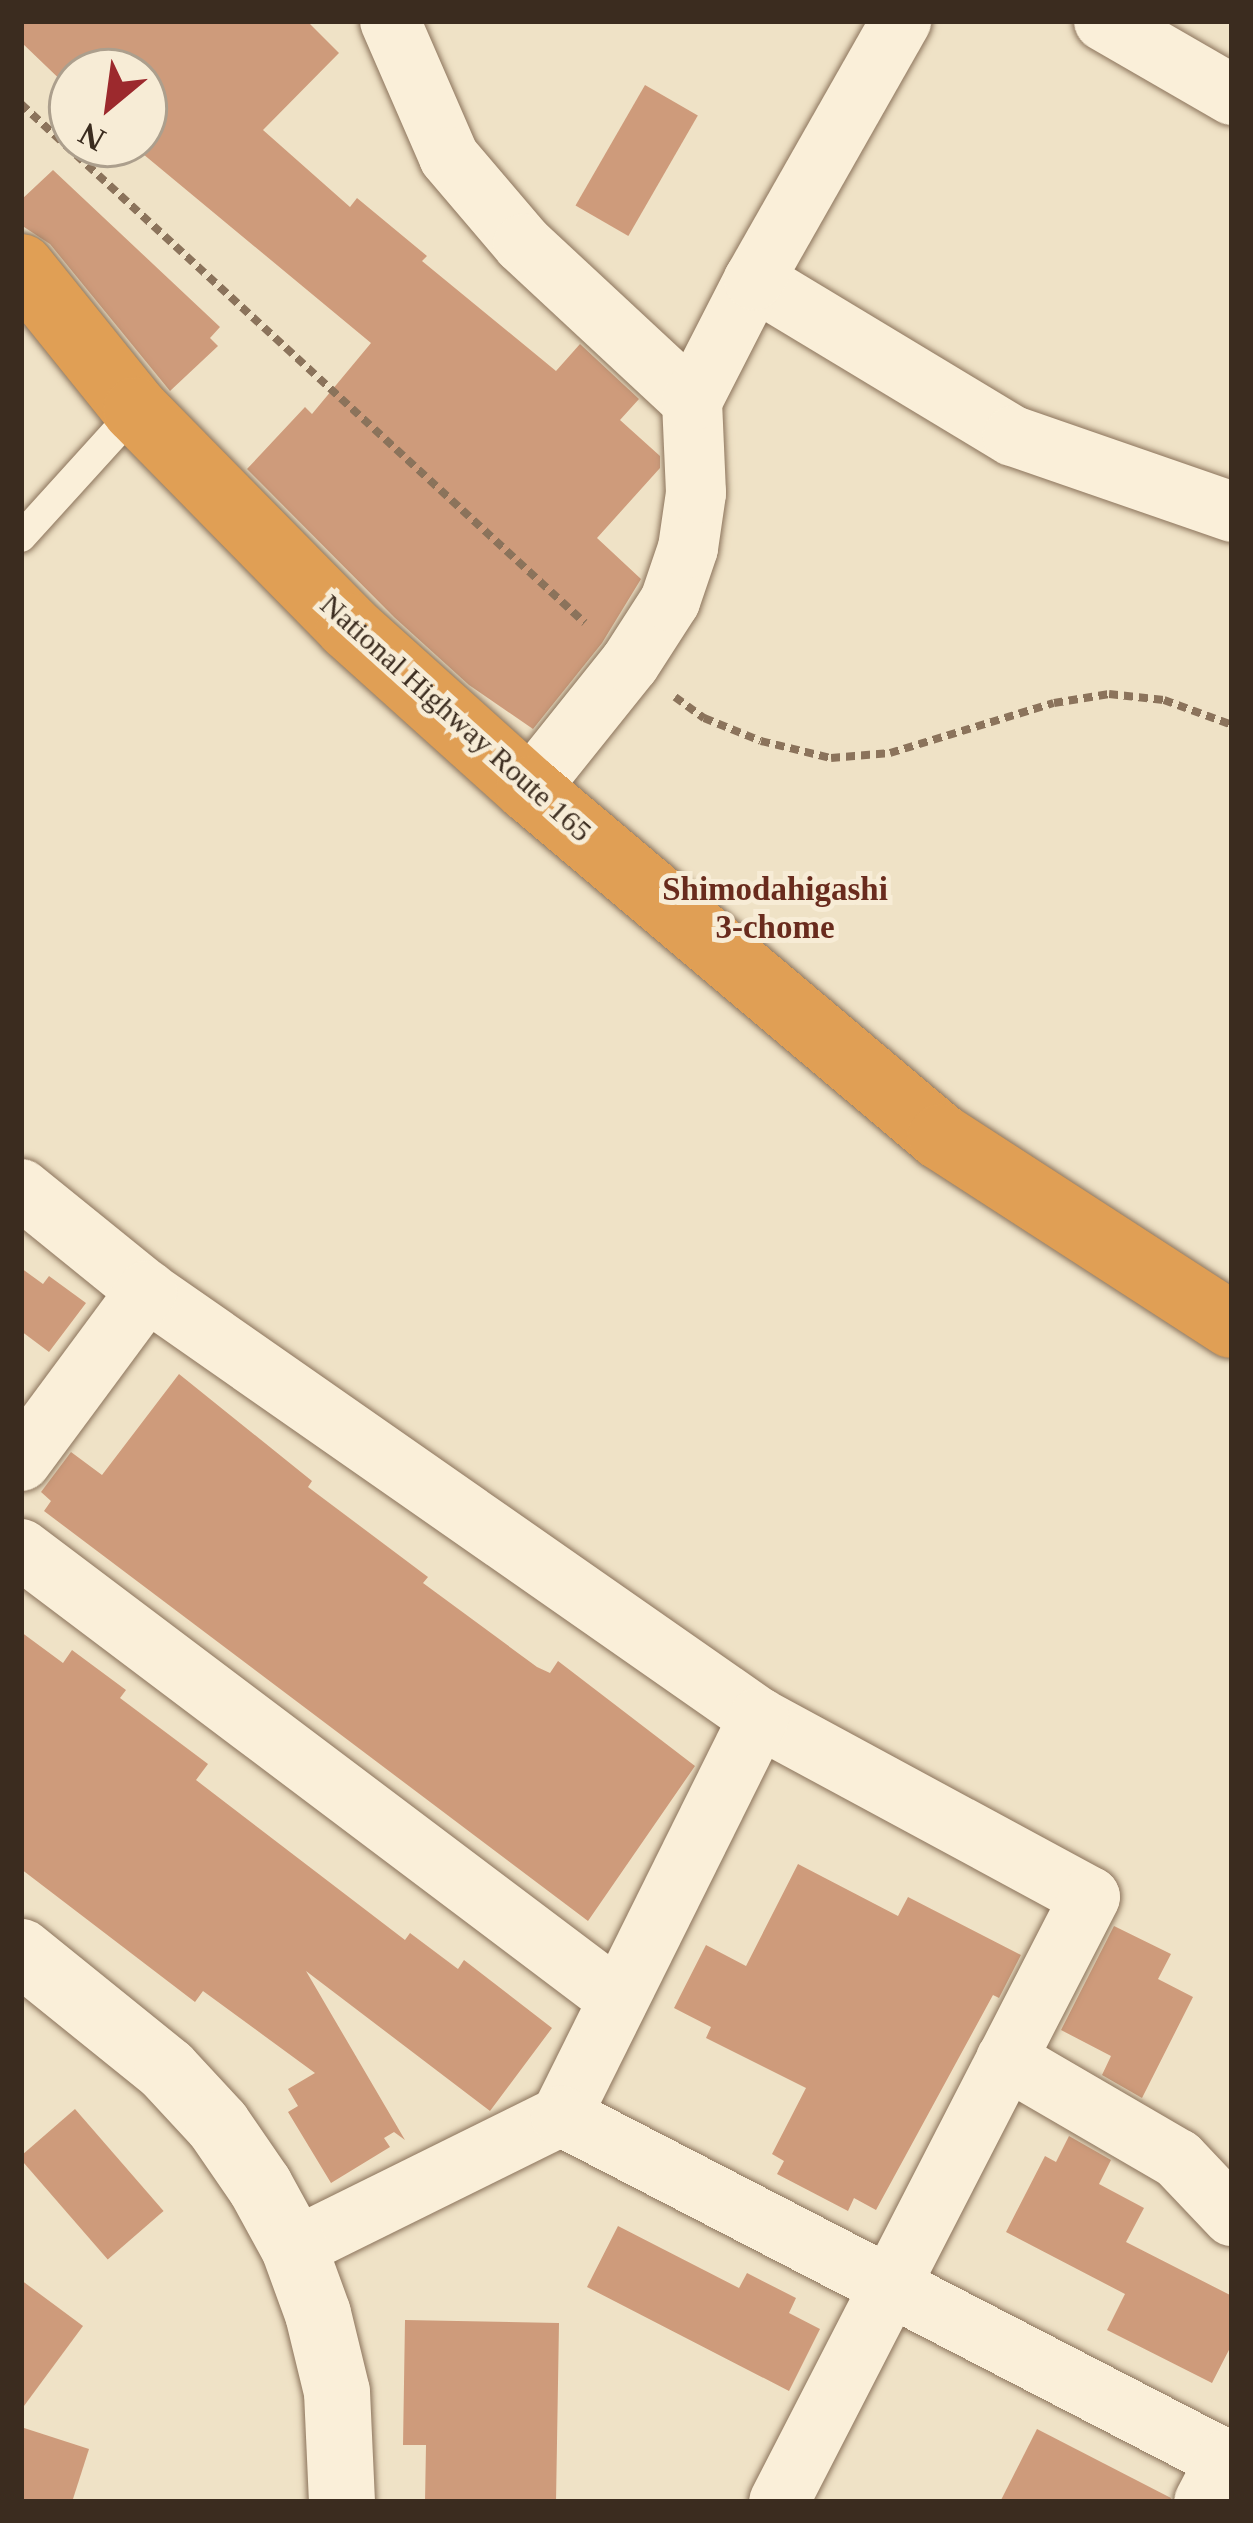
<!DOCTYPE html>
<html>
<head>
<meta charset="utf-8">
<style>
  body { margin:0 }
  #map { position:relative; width:1253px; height:2523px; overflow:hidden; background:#efe2c6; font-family:Georgia,serif }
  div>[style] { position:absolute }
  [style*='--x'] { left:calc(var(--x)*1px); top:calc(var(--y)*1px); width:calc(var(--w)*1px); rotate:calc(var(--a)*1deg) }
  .building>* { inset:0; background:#ce9b7b; transform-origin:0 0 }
  .path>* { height:8px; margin-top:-4px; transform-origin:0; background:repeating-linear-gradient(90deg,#8b735b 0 9px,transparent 0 15px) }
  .roads { filter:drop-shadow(0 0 3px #8b735b) drop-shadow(0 0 3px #8b735b) }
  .lane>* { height:30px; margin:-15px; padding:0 15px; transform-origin:15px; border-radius:15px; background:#faefd9 }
  .street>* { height:60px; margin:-30px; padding:0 30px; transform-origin:30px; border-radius:30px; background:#faefd9 }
  .secondary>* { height:66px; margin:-33px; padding:0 33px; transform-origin:33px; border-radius:33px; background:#faefd9 }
  .highway>* { height:66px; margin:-33px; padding:0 33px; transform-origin:33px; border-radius:33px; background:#e09f55 }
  span { translate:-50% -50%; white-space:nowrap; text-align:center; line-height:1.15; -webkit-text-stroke:10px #f7ecd6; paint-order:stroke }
  .street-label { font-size:30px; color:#3b2c1f }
  .neighbourhood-label { font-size:33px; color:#692b1d; font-weight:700 }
  .frame { position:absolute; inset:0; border:24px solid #3b2c1f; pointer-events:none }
  .north { position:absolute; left:48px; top:48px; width:120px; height:120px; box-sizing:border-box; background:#f7ecd6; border:3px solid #ac9f8d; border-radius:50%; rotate:209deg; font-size:33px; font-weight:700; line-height:48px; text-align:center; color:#3b2c1f }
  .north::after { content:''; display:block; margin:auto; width:42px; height:54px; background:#9c292d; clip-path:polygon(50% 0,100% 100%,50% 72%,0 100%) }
</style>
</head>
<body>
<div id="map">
  <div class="building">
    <div style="clip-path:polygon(21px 21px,307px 21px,339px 53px,263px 130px,350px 207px,357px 198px,427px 256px,422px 261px,556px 371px,580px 344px,639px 399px,620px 420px,660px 456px,660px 468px,597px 538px,641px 579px,602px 643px,533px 729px,469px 685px,394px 617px,247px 469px,305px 407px,312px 414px,371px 343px,131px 144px,144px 144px,144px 72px,72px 72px,72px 91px,21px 42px)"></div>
    <div style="left:645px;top:85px;width:61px;height:139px;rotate:30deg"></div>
    <div style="clip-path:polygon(53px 170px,220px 327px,210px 338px,218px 346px,170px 391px,50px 244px,21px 225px,21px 200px)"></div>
    <div style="clip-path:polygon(21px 1268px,43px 1284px,49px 1276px,86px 1303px,49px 1352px,21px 1331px)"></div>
    <div style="clip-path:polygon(179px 1374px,312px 1481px,308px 1487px,428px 1577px,423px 1583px,537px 1667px,550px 1673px,558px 1661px,695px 1766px,588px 1921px,44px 1511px,51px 1501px,41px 1492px,71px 1452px,102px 1475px)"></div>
    <div style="clip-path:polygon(21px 1632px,63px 1663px,72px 1650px,126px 1690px,120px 1698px,208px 1764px,196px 1780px,405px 1940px,410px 1933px,458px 1969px,464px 1960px,552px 2028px,490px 2111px,306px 1971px,405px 2140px,394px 2132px,384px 2138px,390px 2147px,331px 2183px,288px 2112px,298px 2106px,288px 2089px,315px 2073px,203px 1991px,195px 2002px,21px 1869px)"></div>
    <div style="clip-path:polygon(798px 1864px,898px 1916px,908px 1897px,1021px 1955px,999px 1998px,993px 1995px,876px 2210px,854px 2198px,848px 2211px,777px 2174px,784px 2161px,772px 2154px,806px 2088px,706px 2038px,711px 2027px,674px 2008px,706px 1945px,746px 1966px)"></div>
    <div style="clip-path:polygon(1114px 1926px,1171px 1954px,1158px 1979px,1193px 1997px,1142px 2098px,1102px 2075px,1111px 2056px,1061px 2030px)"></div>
    <div style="left:75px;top:2109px;width:135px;height:74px;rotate:49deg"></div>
    <div style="clip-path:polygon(1069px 2136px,1111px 2160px,1099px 2184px,1144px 2208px,1126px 2242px,1232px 2296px,1232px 2344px,1212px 2383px,1107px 2330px,1125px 2294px,1006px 2232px,1045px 2156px,1056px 2162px)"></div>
    <div style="clip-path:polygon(618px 2226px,739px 2288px,747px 2273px,796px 2298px,789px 2313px,820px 2329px,789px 2391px,587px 2287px)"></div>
    <div style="clip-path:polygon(21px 2280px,83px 2326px,21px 2410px)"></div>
    <div style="clip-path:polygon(405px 2320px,559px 2323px,556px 2502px,425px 2502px,426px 2445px,403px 2445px)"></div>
    <div style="clip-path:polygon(21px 2427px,89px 2449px,72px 2502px,21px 2502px)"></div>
    <div style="clip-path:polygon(1037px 2429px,1171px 2498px,1170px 2502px,1000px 2502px)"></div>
  </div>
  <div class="path">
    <div style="--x:21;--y:104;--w:766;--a:42.62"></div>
    <div style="--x:675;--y:697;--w:36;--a:36"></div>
    <div style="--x:704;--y:718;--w:61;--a:22"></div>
    <div style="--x:761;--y:741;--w:72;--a:13.7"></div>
    <div style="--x:831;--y:758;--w:59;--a:-4.8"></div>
    <div style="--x:890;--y:753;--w:171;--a:-17"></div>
    <div style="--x:1054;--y:703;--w:56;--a:-9.3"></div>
    <div style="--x:1109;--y:694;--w:55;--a:6.2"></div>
    <div style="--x:1164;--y:700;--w:72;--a:20.2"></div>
  </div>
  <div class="roads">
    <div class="lane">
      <div style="--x:21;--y:537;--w:171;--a:-47.8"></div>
    </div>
    <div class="street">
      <div style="--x:390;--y:21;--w:148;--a:66.5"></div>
      <div style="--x:449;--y:157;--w:114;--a:49.6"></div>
      <div style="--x:523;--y:244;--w:231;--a:42.9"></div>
      <div style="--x:1104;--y:21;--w:148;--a:30"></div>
      <div style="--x:754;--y:280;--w:302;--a:31.1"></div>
      <div style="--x:1013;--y:436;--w:232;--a:19.1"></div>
      <div style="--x:529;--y:789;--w:161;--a:-51.3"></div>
      <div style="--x:630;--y:663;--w:74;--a:-57.2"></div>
      <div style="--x:670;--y:601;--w:56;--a:-71.2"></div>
      <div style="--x:688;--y:548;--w:56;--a:-81.7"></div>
      <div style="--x:696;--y:493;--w:92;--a:-92.5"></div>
      <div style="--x:692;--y:401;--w:136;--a:-62.9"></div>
      <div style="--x:754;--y:280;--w:298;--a:-60.4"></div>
      <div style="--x:21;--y:1189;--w:162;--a:39"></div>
      <div style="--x:147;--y:1291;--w:746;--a:34.9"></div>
      <div style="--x:759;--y:1718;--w:376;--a:28.4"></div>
      <div style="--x:1090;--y:1897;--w:680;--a:117.21"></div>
      <div style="--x:21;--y:1461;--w:212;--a:-53.5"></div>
      <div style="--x:21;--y:1549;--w:748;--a:37.01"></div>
      <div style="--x:1006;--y:2059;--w:199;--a:30.2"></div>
      <div style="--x:1178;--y:2159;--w:79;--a:46.5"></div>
      <div style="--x:561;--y:2116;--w:445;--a:-63.6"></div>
      <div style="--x:294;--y:2248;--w:298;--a:-26.3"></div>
      <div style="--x:561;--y:2116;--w:749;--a:27.35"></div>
      <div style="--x:1226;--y:2460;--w:47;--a:117.6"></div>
    </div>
    <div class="secondary">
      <div style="--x:21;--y:1952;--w:188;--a:38.9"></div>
      <div style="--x:167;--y:2070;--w:75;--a:47.2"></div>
      <div style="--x:218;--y:2125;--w:74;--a:55.5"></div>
      <div style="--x:260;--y:2186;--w:71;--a:61.3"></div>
      <div style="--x:294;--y:2248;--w:70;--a:70"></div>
      <div style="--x:318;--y:2314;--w:80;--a:76.3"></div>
      <div style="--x:337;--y:2392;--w:110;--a:87.4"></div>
    </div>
    <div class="highway">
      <div style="--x:21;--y:267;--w:184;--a:51.2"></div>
      <div style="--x:136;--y:410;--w:304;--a:45.5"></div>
      <div style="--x:349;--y:627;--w:242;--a:42"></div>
      <div style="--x:529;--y:789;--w:539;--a:40.19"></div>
      <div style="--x:941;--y:1137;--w:346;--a:32.9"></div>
    </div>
  </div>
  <div class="street-label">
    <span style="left:456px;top:718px;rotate:42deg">National Highway Route 165</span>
  </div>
  <div class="neighbourhood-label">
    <span style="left:775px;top:909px">Shimodahigashi<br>3-chome</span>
  </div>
  <div class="frame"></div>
  <div class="north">N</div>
</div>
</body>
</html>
